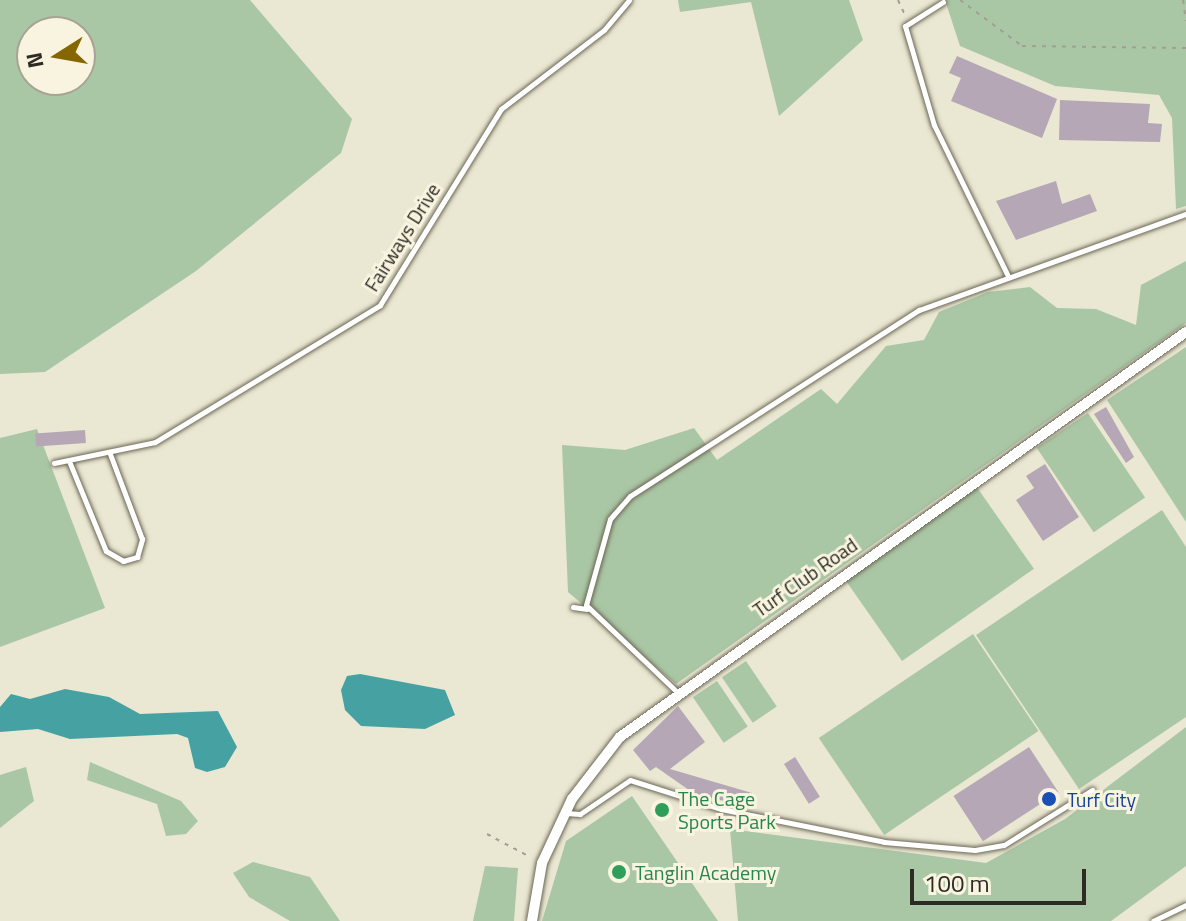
<!DOCTYPE html>
<html>
<head>
<meta charset="utf-8">
<style>
  body { margin:0 }
  #map { position:relative; width:1186px; height:921px; overflow:hidden; background:#eae7d2; font-family:"Titillium Web",sans-serif }
  div>[style] { position:absolute }
  [style*='--x'] { left:calc(var(--x)*1px); top:calc(var(--y)*1px); width:calc(var(--w)*1px); rotate:calc(var(--a)*1deg) }
  .green>* { inset:0; background:#aac7a5; transform-origin:0 0 }
  .water>* { inset:0; background:#46a2a2 }
  .building>* { inset:0; background:#b6a7b7; transform-origin:0 0 }
  .path>* { height:2px; margin-top:-1px; transform-origin:0; background:repeating-linear-gradient(90deg,#a29f90 0 4px,transparent 0 10px) }
  .roads { filter:drop-shadow(0 0 2px #6b6756) drop-shadow(0 0 2px #6b6756) }
  .service>* { height:5px; margin:-2.5px; padding:0 2.5px; transform-origin:2.5px; border-radius:2.5px; background:#fff }
  .minor>* { height:10px; margin:-5px; padding:0 5px; transform-origin:5px; border-radius:5px; background:#fff }
  .dots>* { width:22px; height:22px; translate:-50% -50%; box-sizing:border-box; border:4px solid #f8f4e0; border-radius:50% }
  span { translate:-50% -50%; white-space:nowrap; text-align:center; line-height:1.15; -webkit-text-stroke:6px #f8f4e0; paint-order:stroke }
  .street-label { font-size:20px; color:#2d2b24 }
  .leisure-label { font-size:20px; color:#27864d }
  .left { translate:0 -50%; text-align:left }
  .transit-label { font-size:20px; color:#164399 }
  .north { position:absolute; left:16px; top:16px; width:80px; height:80px; box-sizing:border-box; background:#f8f4e0; border:2px solid #a7a495; border-radius:50%; rotate:259deg; font-size:22px; font-weight:700; line-height:32px; text-align:center; color:#2d2b24 }
  .north::after { content:''; display:block; margin:auto; width:28px; height:36px; background:#866600; clip-path:polygon(50% 0,100% 100%,50% 72%,0 100%) }
  .scale { position:absolute; left:910px; top:869px; width:176px; height:36px; box-sizing:border-box; border:4px solid #2d2b24; border-top:0; padding-left:10px; font-size:24px; line-height:28px; white-space:nowrap; color:#2d2b24; -webkit-text-stroke:6px #f8f4e0; paint-order:stroke }
</style>
</head>
<body>
<div id="map">
  <div class="green">
    <div style="clip-path:polygon(evenodd,0 0,250px 0,352px 119px,341px 153px,196px 271px,45px 372px,0 374px,0 0,32px 32px,80px 32px,80px 80px,32px 80px,32px 32px)"></div>
    <div style="clip-path:polygon(678px 0,849px 0,863px 40px,779px 116px,751px 2px,680px 12px)"></div>
    <div style="clip-path:polygon(945px 0,1186px 0,1186px 206px,1176px 209px,1172px 118px,1159px 95px,1055px 86px,960px 46px)"></div>
    <div style="clip-path:polygon(1186px 261px,1186px 323px,676px 684px,568px 592px,562px 445px,625px 450px,694px 428px,717px 460px,821px 389px,837px 404px,886px 346px,924px 340px,939px 312px,988px 292px,1030px 287px,1057px 308px,1096px 309px,1136px 325px,1141px 285px)"></div>
    <div style="clip-path:polygon(1186px 347px,1186px 522px,1107px 400px)"></div>
    <div style="left:1088px;top:413px;width:102px;height:62px;rotate:56deg"></div>
    <div style="clip-path:polygon(37px 429px,105px 608px,0 647px,0 438px)"></div>
    <div style="left:976px;top:486px;width:101px;height:161px;rotate:55deg"></div>
    <div style="clip-path:polygon(1162px 510px,1186px 547px,1186px 717px,1079px 789px,976px 635px)"></div>
    <div style="left:973px;top:634px;width:117px;height:186px;rotate:56deg"></div>
    <div style="left:746px;top:661px;width:55px;height:29px;rotate:56deg"></div>
    <div style="left:717px;top:681px;width:55px;height:29px;rotate:56deg"></div>
    <div style="clip-path:polygon(1186px 727px,1186px 866px,1111px 921px,738px 921px,730px 829px,986px 863px,1065px 819px)"></div>
    <div style="clip-path:polygon(90px 762px,181px 801px,198px 821px,186px 834px,166px 836px,157px 804px,87px 780px)"></div>
    <div style="clip-path:polygon(26px 767px,34px 801px,0 828px,0 775px)"></div>
    <div style="clip-path:polygon(632px 796px,718px 921px,542px 921px,566px 841px)"></div>
    <div style="clip-path:polygon(253px 862px,310px 877px,340px 921px,290px 921px,249px 897px,233px 873px)"></div>
    <div style="clip-path:polygon(485px 866px,518px 868px,514px 921px,473px 921px)"></div>
  </div>
  <div class="water">
    <div style="clip-path:polygon(360px 674px,445px 690px,455px 715px,425px 729px,361px 726px,345px 710px,341px 690px,347px 676px)"></div>
    <div style="clip-path:polygon(65px 689px,109px 697px,140px 714px,218px 711px,237px 747px,225px 767px,207px 772px,195px 768px,188px 738px,177px 734px,70px 739px,38px 729px,0 732px,0 707px,11px 694px,30px 699px)"></div>
  </div>
  <div class="building">
    <div style="clip-path:polygon(957px 56px,1057px 99px,1042px 138px,951px 101px,961px 78px,949px 73px)"></div>
    <div style="clip-path:polygon(1060px 100px,1150px 104px,1148px 123px,1162px 124px,1160px 142px,1059px 140px)"></div>
    <div style="clip-path:polygon(1056px 181px,1062px 204px,1090px 194px,1097px 211px,1016px 240px,996px 201px)"></div>
    <div style="clip-path:polygon(1106px 407px,1134px 457px,1126px 463px,1094px 414px)"></div>
    <div style="left:85px;top:430px;width:13px;height:50px;rotate:86deg"></div>
    <div style="clip-path:polygon(1045px 464px,1079px 517px,1043px 541px,1016px 500px,1034px 488px,1026px 476px)"></div>
    <div style="clip-path:polygon(678px 706px,705px 742px,670px 769px,752px 793px,749px 806px,696px 795px,656px 767px,650px 771px,633px 750px)"></div>
    <div style="left:1029px;top:747px;width:54px;height:90px;rotate:57deg"></div>
    <div style="left:795px;top:757px;width:47px;height:13px;rotate:58deg"></div>
  </div>
  <div class="path">
    <div style="--x:898;--y:0;--w:17;--a:65"></div>
    <div style="--x:960;--y:0;--w:77;--a:36.6"></div>
    <div style="--x:1022;--y:46;--w:164;--a:0.7"></div>
    <div style="--x:1183;--y:0;--w:21;--a:82"></div>
    <div style="--x:487;--y:834;--w:49;--a:28.1"></div>
  </div>
  <div class="roads">
    <div class="service">
      <div style="--x:943;--y:2;--w:45;--a:147.7"></div>
      <div style="--x:905;--y:26;--w:103;--a:73.7"></div>
      <div style="--x:934;--y:125;--w:168;--a:63.9"></div>
      <div style="--x:69;--y:461;--w:97;--a:67.7"></div>
      <div style="--x:106;--y:551;--w:20;--a:30"></div>
      <div style="--x:123;--y:561;--w:15;--a:-16"></div>
      <div style="--x:137;--y:557;--w:19;--a:-74"></div>
      <div style="--x:142;--y:539;--w:91;--a:-110.6"></div>
      <div style="--x:54;--y:463;--w:103;--a:-11.7"></div>
      <div style="--x:155;--y:442;--w:263;--a:-31.3"></div>
      <div style="--x:380;--y:305;--w:230;--a:-58.3"></div>
      <div style="--x:501;--y:109;--w:130;--a:-37.5"></div>
      <div style="--x:604;--y:30;--w:39;--a:-50"></div>
      <div style="--x:573;--y:607;--w:14;--a:8"></div>
      <div style="--x:676;--y:691;--w:124;--a:-136.3"></div>
      <div style="--x:586;--y:605;--w:89;--a:-74.4"></div>
      <div style="--x:610;--y:519;--w:30;--a:-49"></div>
      <div style="--x:630;--y:496;--w:344;--a:-32.8"></div>
      <div style="--x:919;--y:310;--w:284;--a:-19.8"></div>
      <div style="--x:566;--y:813;--w:14;--a:4"></div>
      <div style="--x:580;--y:814;--w:60;--a:-34.2"></div>
      <div style="--x:630;--y:780;--w:96;--a:17.7"></div>
      <div style="--x:721;--y:809;--w:166;--a:11.4"></div>
      <div style="--x:884;--y:842;--w:91;--a:5"></div>
      <div style="--x:975;--y:850;--w:29;--a:-10"></div>
      <div style="--x:1004;--y:845;--w:104;--a:-32"></div>
      <div style="--x:1153;--y:921;--w:37;--a:-26"></div>
    </div>
    <div class="minor">
      <div style="--x:532;--y:921;--w:59;--a:-80.2"></div>
      <div style="--x:542;--y:863;--w:71;--a:-64.9"></div>
      <div style="--x:572;--y:799;--w:78;--a:-52.3"></div>
      <div style="--x:620;--y:737;--w:696;--a:-35.59"></div>
    </div>
  </div>
  <div class="dots">
    <div style="left:1049px;top:799px;background:#1a4fb4"></div>
    <div style="left:662px;top:810px;background:#2e9e5b"></div>
    <div style="left:619px;top:872px;background:#2e9e5b"></div>
  </div>
  <div class="street-label">
    <span style="left:402px;top:237px;rotate:-58deg">Fairways Drive</span>
    <span style="left:805px;top:577px;rotate:-35deg">Turf Club Road</span>
  </div>
  <div class="leisure-label">
    <span class="left" style="left:678px;top:810px">The Cage<br>Sports Park</span>
    <span class="left" style="left:635px;top:872px">Tanglin Academy</span>
  </div>
  <div class="transit-label">
    <span class="left" style="left:1067px;top:799px">Turf City</span>
  </div>
  <div class="north">N</div>
  <div class="scale">100 m</div>
</div>
</body>
</html>
